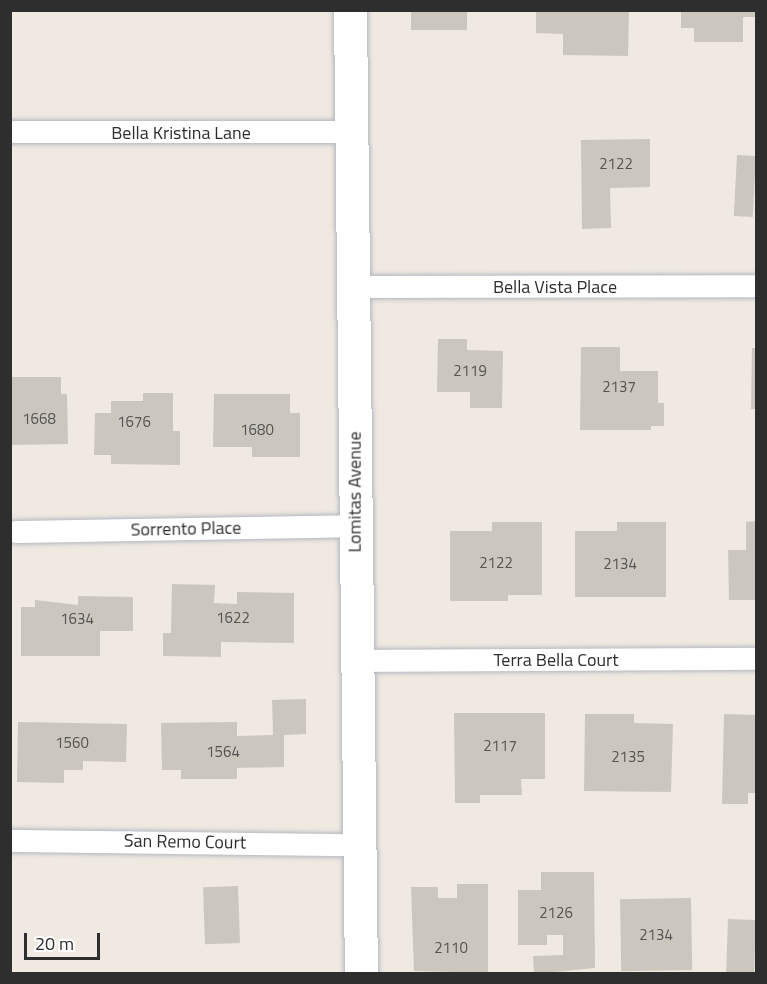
<!DOCTYPE html>
<html>
<head>
<meta charset="utf-8">
<style>
  body { margin:0 }
  #map { position:relative; width:767px; height:984px; overflow:hidden; background:#efe9e1; font-family:"Titillium Web",sans-serif }
  div>[style] { position:absolute }
  [style*='--x'] { left:calc(var(--x)*1px); top:calc(var(--y)*1px); width:calc(var(--w)*1px); rotate:calc(var(--a)*1deg) }
  .building>* { inset:0; background:#cbc7bf; transform-origin:0 0 }
  .roads { filter:drop-shadow(0 0 2px #b4b7c1) drop-shadow(0 0 2px #b4b7c1) }
  .street>* { height:22px; margin:-11px; padding:0 11px; transform-origin:11px; border-radius:11px; background:#fff }
  .secondary>* { height:33px; margin:-16.5px; padding:0 16.5px; transform-origin:16.5px; border-radius:16.5px; background:#fff }
  span { translate:-50% -50%; white-space:nowrap; text-align:center; line-height:1.15; -webkit-text-stroke:5px #fff; paint-order:stroke }
  .number-label { font-size:15px; color:#555452 }
  .number-label span { -webkit-text-stroke-width:0 }
  .street-label { font-size:18px; color:#2e2e2e }
  .frame { position:absolute; inset:0; border:12px solid #2e2e2e; pointer-events:none }
  .scale { position:absolute; left:24px; top:933px; width:76px; height:27px; box-sizing:border-box; border:3px solid #2e2e2e; border-top:0; padding-left:8px; font-size:18px; line-height:21px; white-space:nowrap; color:#2e2e2e; -webkit-text-stroke:4px #fff; paint-order:stroke }
</style>
</head>
<body>
<div id="map">
  <div class="building">
    <div style="left:411px;top:10px;width:56px;height:20px"></div>
    <div style="clip-path:polygon(536px 10px,629px 10px,628px 56px,563px 55px,563px 34px,536px 33px)"></div>
    <div style="clip-path:polygon(681px 10px,756px 10px,756px 17px,743px 17px,743px 42px,694px 42px,694px 28px,681px 28px)"></div>
    <div style="clip-path:polygon(650px 139px,650px 187px,610px 188px,611px 228px,582px 229px,581px 140px)"></div>
    <div style="left:737px;top:155px;width:19px;height:61px;rotate:3deg"></div>
    <div style="clip-path:polygon(438px 339px,467px 339px,467px 350px,503px 351px,502px 408px,470px 408px,470px 392px,437px 392px)"></div>
    <div style="clip-path:polygon(581px 347px,620px 347px,620px 371px,658px 371px,658px 403px,664px 403px,664px 426px,651px 426px,651px 430px,580px 430px)"></div>
    <div style="clip-path:polygon(752px 348px,756px 348px,756px 409px,751px 409px)"></div>
    <div style="clip-path:polygon(10px 377px,61px 377px,61px 394px,67px 394px,68px 444px,10px 445px)"></div>
    <div style="clip-path:polygon(143px 393px,173px 393px,173px 431px,180px 431px,180px 465px,111px 464px,111px 455px,94px 455px,95px 413px,111px 413px,111px 401px,143px 401px)"></div>
    <div style="clip-path:polygon(214px 394px,290px 394px,290px 413px,300px 413px,300px 457px,252px 457px,252px 447px,213px 447px)"></div>
    <div style="clip-path:polygon(756px 521px,756px 600px,729px 600px,728px 550px,746px 550px,746px 522px)"></div>
    <div style="clip-path:polygon(492px 522px,542px 522px,542px 595px,508px 595px,508px 601px,450px 601px,450px 531px,492px 531px)"></div>
    <div style="clip-path:polygon(617px 522px,666px 522px,666px 597px,575px 597px,575px 531px,617px 531px)"></div>
    <div style="clip-path:polygon(172px 584px,215px 585px,214px 603px,237px 604px,237px 592px,294px 593px,294px 643px,221px 642px,221px 657px,163px 656px,163px 633px,171px 633px)"></div>
    <div style="clip-path:polygon(78px 596px,133px 597px,133px 631px,100px 631px,100px 656px,21px 656px,21px 607px,35px 607px,35px 600px,78px 605px)"></div>
    <div style="clip-path:polygon(306px 699px,306px 734px,284px 735px,284px 767px,237px 768px,237px 779px,181px 779px,181px 770px,162px 770px,161px 723px,237px 722px,237px 736px,273px 735px,272px 700px)"></div>
    <div style="clip-path:polygon(454px 713px,545px 713px,545px 779px,521px 779px,522px 795px,480px 795px,480px 803px,455px 803px)"></div>
    <div style="clip-path:polygon(585px 714px,634px 714px,634px 723px,673px 724px,671px 792px,584px 791px)"></div>
    <div style="clip-path:polygon(724px 714px,756px 715px,756px 793px,748px 793px,748px 804px,722px 804px)"></div>
    <div style="clip-path:polygon(18px 722px,127px 724px,126px 762px,83px 761px,83px 770px,64px 770px,64px 783px,17px 782px)"></div>
    <div style="clip-path:polygon(541px 872px,594px 872px,595px 968px,534px 974px,533px 956px,563px 955px,563px 935px,547px 935px,547px 945px,518px 945px,518px 890px,541px 890px)"></div>
    <div style="clip-path:polygon(457px 884px,488px 884px,488px 973px,414px 971px,411px 887px,438px 887px,438px 898px,457px 898px)"></div>
    <div style="left:238px;top:886px;width:57px;height:35px;rotate:88deg"></div>
    <div style="left:691px;top:898px;width:72px;height:71px;rotate:89deg"></div>
    <div style="left:728px;top:919px;width:28px;height:54px;rotate:2deg"></div>
  </div>
  <div class="roads">
    <div class="street">
      <div style="--x:10;--y:132;--w:341;--a:0"></div>
      <div style="--x:353;--y:287;--w:403;--a:-0.1"></div>
      <div style="--x:16;--y:532;--w:339;--a:-1"></div>
      <div style="--x:356;--y:661;--w:400;--a:-0.3"></div>
      <div style="--x:10;--y:841;--w:350;--a:0.7"></div>
    </div>
    <div class="secondary">
      <div style="--x:350;--y:10;--w:964;--a:89.35"></div>
    </div>
  </div>
  <div class="number-label">
    <span style="left:616px;top:164px">2122</span>
    <span style="left:470px;top:371px">2119</span>
    <span style="left:619px;top:387px">2137</span>
    <span style="left:39px;top:419px">1668</span>
    <span style="left:134px;top:422px">1676</span>
    <span style="left:257px;top:430px">1680</span>
    <span style="left:496px;top:563px">2122</span>
    <span style="left:620px;top:564px">2134</span>
    <span style="left:233px;top:618px">1622</span>
    <span style="left:77px;top:619px">1634</span>
    <span style="left:72px;top:743px">1560</span>
    <span style="left:500px;top:746px">2117</span>
    <span style="left:223px;top:752px">1564</span>
    <span style="left:628px;top:757px">2135</span>
    <span style="left:556px;top:913px">2126</span>
    <span style="left:656px;top:935px">2134</span>
    <span style="left:451px;top:948px">2110</span>
  </div>
  <div class="street-label">
    <span style="left:181px;top:133px">Bella Kristina Lane</span>
    <span style="left:555px;top:287px">Bella Vista Place</span>
    <span style="left:355px;top:492px;rotate:-90deg">Lomitas Avenue</span>
    <span style="left:186px;top:529px;rotate:-1deg">Sorrento Place</span>
    <span style="left:556px;top:660px">Terra Bella Court</span>
    <span style="left:185px;top:842px;rotate:1deg">San Remo Court</span>
  </div>
  <div class="frame"></div>
  <div class="scale">20 m</div>
</div>
</body>
</html>
